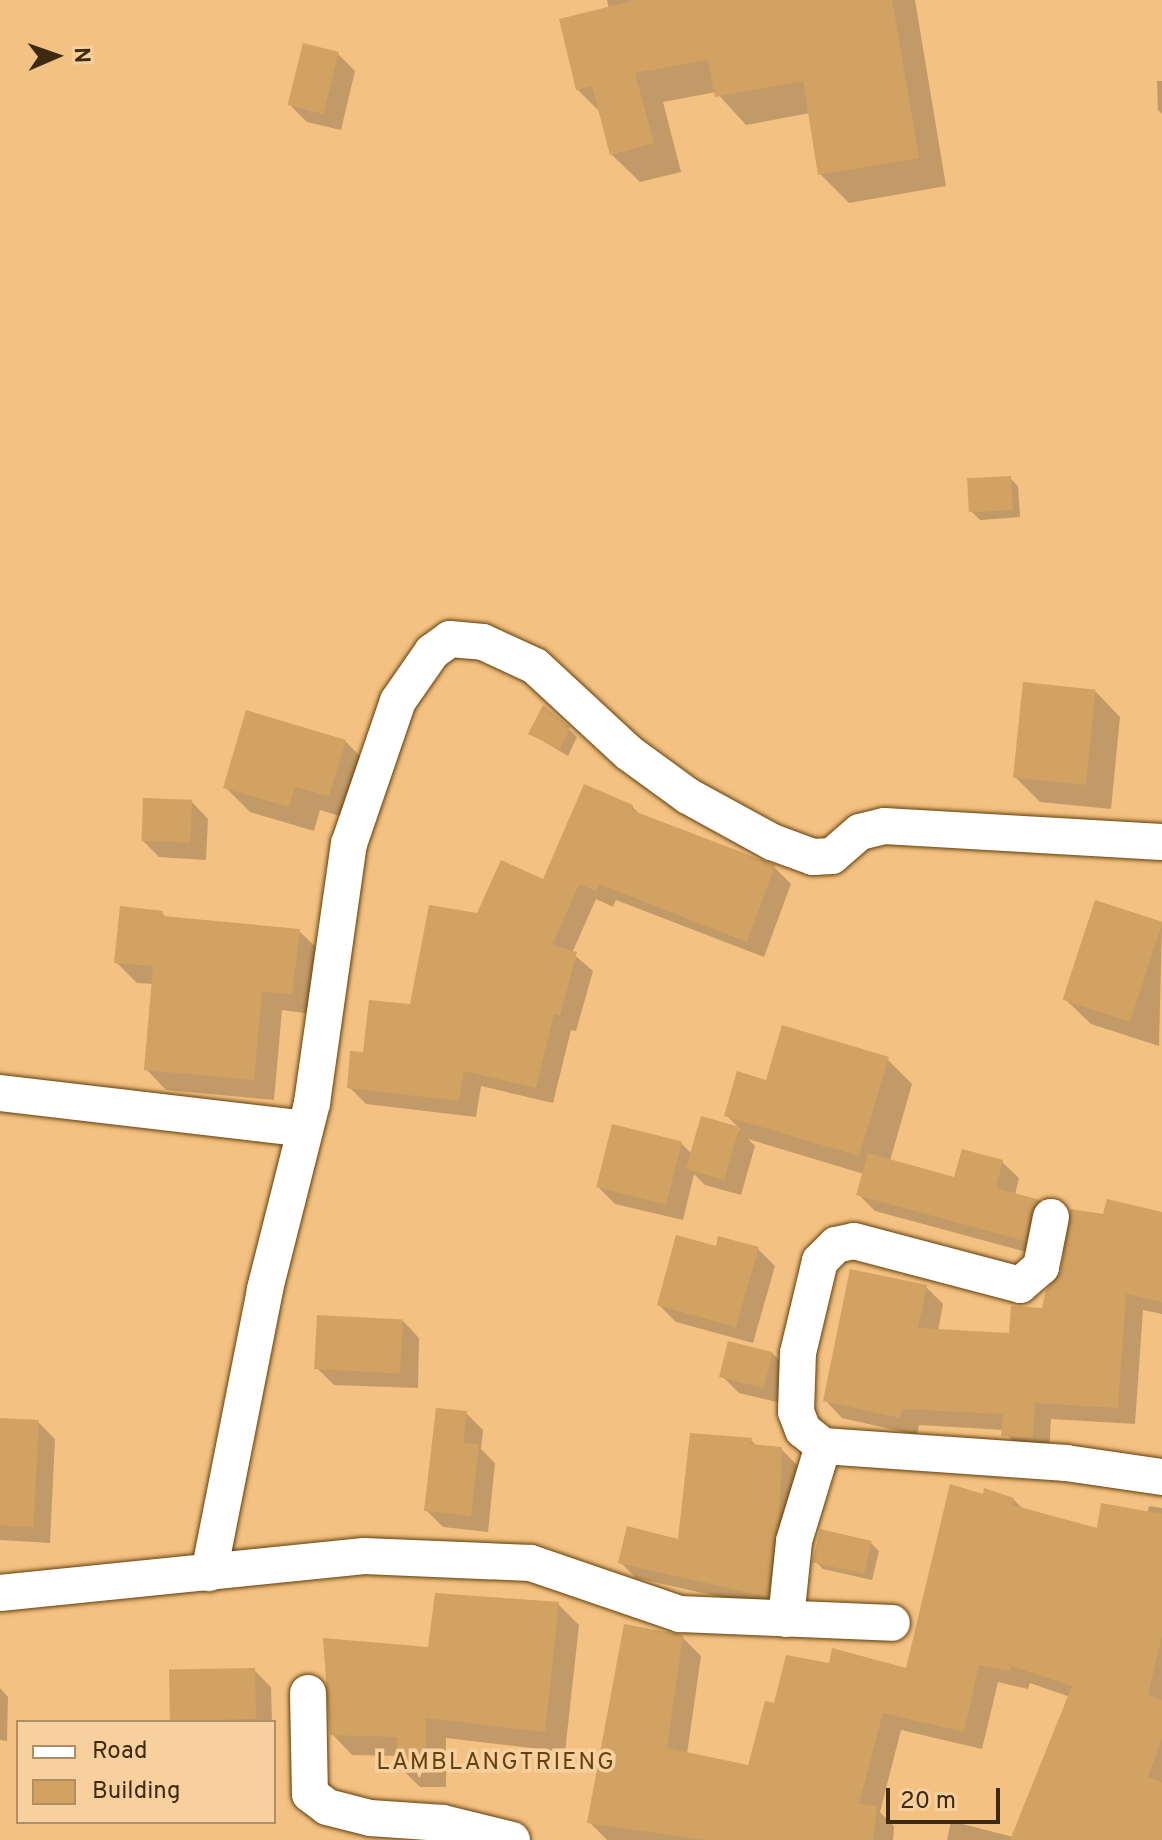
<!DOCTYPE html>
<html>
<head>
<meta charset="utf-8">
<style>
  body { margin:0 }
  #map { position:relative; width:1162px; height:1840px; overflow:hidden; background:#f3c181; font-family:Overpass,sans-serif }
  div>[style] { position:absolute }
  [style*='--x'] { left:calc(var(--x)*1px); top:calc(var(--y)*1px); width:calc(var(--w)*1px); rotate:calc(var(--a)*1deg) }
  .shadow>* { inset:0; background:#0003 }
  .building>* { inset:0; background:#d2a262; transform-origin:0 0 }
  .roads { filter:drop-shadow(0 0 2px #613f0a) drop-shadow(0 0 2px #613f0a) }
  .minor>* { height:36px; margin:-18px; padding:0 18px; transform-origin:18px; border-radius:18px; background:#fff }
  span { translate:-50% -50%; white-space:nowrap; text-align:center; line-height:1.15; -webkit-text-stroke:7px #f8d09e; paint-order:stroke }
  .quarter-label { font-size:24px; color:#64420f; letter-spacing:2px }
  .legend { position:absolute; left:16px; top:1720px; width:260px; height:104px; box-sizing:border-box; background:#f8d09e; border:2px solid #ad8e65; margin:0; padding:10px 14px; list-style:none; font-size:24px; color:#3d2a0f }
  .legend li { display:flex; align-items:center; gap:16px; height:40px }
  .legend b { width:40px; border:2px solid #ad8e65 }
  .north { position:absolute; left:16px; top:16px; width:80px; height:80px; -webkit-text-stroke:6px #f8d09e; paint-order:stroke; rotate:88deg; font-size:22px; font-weight:700; line-height:32px; text-align:center; color:#3d2a0f }
  .north::after { content:''; display:block; margin:auto; width:28px; height:36px; background:#3d2a0f; clip-path:polygon(50% 0,100% 100%,50% 72%,0 100%) }
  .scale { position:absolute; left:886px; top:1788px; width:114px; height:36px; box-sizing:border-box; border:4px solid #3d2a0f; border-top:0; padding-left:10px; font-size:24px; line-height:28px; white-space:nowrap; color:#3d2a0f; -webkit-text-stroke:6px #f8d09e; paint-order:stroke }
</style>
</head>
<body>
<div id="map">
  <div class="shadow">
    <div style="clip-path:polygon(607px 0,915px 0,946px 186px,849px 203px,820px 174px,810px 113px,746px 125px,716px 92px,663px 102px,681px 172px,640px 182px,611px 154px,601px 113px,577px 89px,609px 9px)"></div>
    <div style="clip-path:polygon(338px 54px,355px 71px,341px 130px,307px 122px,290px 105px)"></div>
    <div style="clip-path:polygon(1157px 81px,1162px 81px,1162px 114px,1158px 110px)"></div>
    <div style="clip-path:polygon(1010px 478px,1018px 486px,1020px 517px,980px 520px,972px 512px)"></div>
    <div style="clip-path:polygon(1096px 692px,1120px 717px,1111px 809px,1040px 802px,1015px 777px)"></div>
    <div style="clip-path:polygon(569px 729px,577px 737px,568px 756px,531px 734px)"></div>
    <div style="clip-path:polygon(345px 741px,370px 766px,353px 820px,320px 810px,314px 831px,250px 812px,225px 787px)"></div>
    <div style="clip-path:polygon(192px 802px,208px 819px,206px 860px,159px 857px,142px 840px)"></div>
    <div style="clip-path:polygon(632px 806px,642px 817px,774px 867px,791px 884px,764px 957px,616px 900px,613px 907px,596px 899px,572px 953px,593px 971px,576px 1031px,571px 1030px,553px 1103px,481px 1086px,476px 1117px,366px 1104px,349px 1087px,365px 1054px,412px 1006px,478px 915px,544px 882px)"></div>
    <div style="clip-path:polygon(1096px 903px,1162px 924px,1159px 1046px,1091px 1024px,1066px 1000px)"></div>
    <div style="clip-path:polygon(162px 913px,167px 919px,299px 931px,320px 951px,312px 1014px,282px 1010px,274px 1100px,166px 1090px,146px 1069px,154px 984px,137px 983px,116px 962px)"></div>
    <div style="clip-path:polygon(887px 1059px,912px 1084px,890px 1161px,955px 1179px,1002px 1162px,1019px 1178px,1015px 1195px,1038px 1202px,1055px 1218px,1041px 1256px,875px 1211px,858px 1194px,864px 1174px,748px 1139px,755px 1146px,741px 1195px,705px 1185px,694px 1174px,683px 1220px,615px 1204px,598px 1187px,681px 1143px,692px 1154px,702px 1119px,741px 1130px,726px 1115px,767px 1082px)"></div>
    <div style="clip-path:polygon(1162px 1214px,1162px 1314px,1143px 1310px,1135px 1424px,1051px 1419px,1049px 1455px,1021px 1453px,1004px 1430px,919px 1425px,917px 1435px,842px 1418px,825px 1400px,926px 1287px,943px 1304px,938px 1331px,1011px 1335px,1044px 1311px,1105px 1216px)"></div>
    <div style="clip-path:polygon(717px 1248px,758px 1249px,775px 1266px,753px 1343px,676px 1322px,659px 1305px)"></div>
    <div style="clip-path:polygon(403px 1321px,419px 1338px,418px 1388px,334px 1385px,317px 1368px)"></div>
    <div style="clip-path:polygon(772px 1353px,789px 1370px,781px 1403px,739px 1393px,722px 1376px)"></div>
    <div style="clip-path:polygon(466px 1413px,483px 1430px,481px 1449px,495px 1463px,488px 1532px,443px 1527px,426px 1510px)"></div>
    <div style="clip-path:polygon(0 1420px,38px 1422px,55px 1439px,50px 1543px,0 1540px)"></div>
    <div style="clip-path:polygon(751px 1440px,758px 1447px,781px 1449px,797px 1465px,783px 1611px,636px 1578px,620px 1562px,680px 1541px)"></div>
    <div style="clip-path:polygon(984px 1496px,1013px 1499px,1024px 1510px,1098px 1531px,1147px 1514px,1149px 1506px,1162px 1508px,1162px 1840px,947px 1840px,951px 1821px,1013px 1837px,1070px 1697px,1030px 1683px,1028px 1689px,998px 1682px,982px 1749px,901px 1730px,880px 1812px,894px 1826px,893px 1840px,607px 1840px,589px 1822px,682px 1637px,701px 1656px,687px 1754px,750px 1767px,776px 1706px,831px 1666px,907px 1670px)"></div>
    <div style="clip-path:polygon(871px 1543px,879px 1551px,872px 1580px,823px 1569px,815px 1561px)"></div>
    <div style="clip-path:polygon(558px 1604px,579px 1625px,565px 1752px,446px 1738px,446px 1787px,420px 1787px,399px 1766px,399px 1756px,352px 1755px,332px 1734px,430px 1649px)"></div>
    <div style="clip-path:polygon(254px 1670px,271px 1687px,272px 1722px,171px 1720px)"></div>
    <div style="clip-path:polygon(0 1688px,8px 1697px,7px 1741px,0 1740px)"></div>
  </div>
  <div class="building">
    <div style="clip-path:polygon(636px 0,892px 0,919px 158px,818px 175px,803px 81px,715px 97px,708px 60px,635px 73px,654px 143px,610px 155px,592px 86px,576px 90px,559px 19px)"></div>
    <div style="left:303px;top:43px;width:37px;height:64px;rotate:14deg"></div>
    <div style="left:1011px;top:476px;width:34px;height:44px;rotate:87deg"></div>
    <div style="left:1023px;top:682px;width:73px;height:96px;rotate:6deg"></div>
    <div style="clip-path:polygon(543px 705px,570px 727px,560px 749px,528px 734px)"></div>
    <div style="clip-path:polygon(246px 710px,346px 740px,329px 796px,295px 787px,289px 807px,223px 788px)"></div>
    <div style="clip-path:polygon(584px 784px,633px 805px,631px 810px,775px 865px,747px 942px,599px 884px,596px 891px,579px 884px,552px 945px,577px 952px,560px 1016px,554px 1014px,536px 1088px,464px 1071px,459px 1101px,347px 1088px,350px 1051px,363px 1052px,369px 1000px,410px 1004px,429px 905px,477px 913px,501px 860px,543px 879px)"></div>
    <div style="left:143px;top:798px;width:49px;height:43px;rotate:2deg"></div>
    <div style="left:1095px;top:900px;width:71px;height:105px;rotate:18deg"></div>
    <div style="clip-path:polygon(120px 906px,163px 911px,162px 916px,300px 929px,292px 995px,262px 991px,254px 1080px,144px 1070px,153px 966px,114px 963px)"></div>
    <div style="clip-path:polygon(782px 1025px,889px 1057px,859px 1156px,724px 1116px,737px 1071px,766px 1080px)"></div>
    <div style="left:701px;top:1116px;width:40px;height:55px;rotate:16deg"></div>
    <div style="left:612px;top:1124px;width:72px;height:65px;rotate:14deg"></div>
    <div style="clip-path:polygon(962px 1149px,1003px 1160px,996px 1188px,1040px 1200px,1031px 1212px,1025px 1241px,856px 1195px,868px 1153px,954px 1177px)"></div>
    <div style="clip-path:polygon(1107px 1199px,1162px 1212px,1162px 1302px,1126px 1294px,1118px 1408px,1035px 1403px,1033px 1438px,1001px 1436px,1003px 1414px,902px 1409px,900px 1418px,823px 1401px,850px 1269px,927px 1285px,918px 1328px,1009px 1333px,1011px 1306px,1042px 1308px,1046px 1290px,1061px 1272px,1070px 1209px,1103px 1214px)"></div>
    <div style="clip-path:polygon(676px 1235px,716px 1246px,718px 1236px,759px 1247px,736px 1327px,657px 1305px)"></div>
    <div style="left:317px;top:1315px;width:86px;height:54px;rotate:3deg"></div>
    <div style="left:728px;top:1341px;width:46px;height:37px;rotate:14deg"></div>
    <div style="clip-path:polygon(436px 1408px,467px 1411px,463px 1443px,479px 1444px,471px 1516px,424px 1511px)"></div>
    <div style="left:0;top:1418px;width:39px;height:107px;rotate:3deg"></div>
    <div style="clip-path:polygon(690px 1433px,752px 1438px,750px 1444px,782px 1447px,779px 1519px,767px 1597px,618px 1563px,627px 1526px,678px 1539px)"></div>
    <div style="clip-path:polygon(950px 1484px,983px 1494px,984px 1488px,1014px 1498px,1012px 1505px,1097px 1528px,1101px 1503px,1162px 1514px,1162px 1635px,1148px 1695px,1162px 1700px,1162px 1739px,1148px 1777px,1162px 1782px,1162px 1840px,1010px 1840px,1072px 1686px,1011px 1666px,1010px 1671px,979px 1665px,964px 1732px,883px 1713px,859px 1804px,877px 1806px,873px 1840px,705px 1840px,587px 1823px,624px 1624px,683px 1635px,667px 1748px,748px 1765px,765px 1701px,774px 1703px,786px 1655px,829px 1663px,832px 1648px,906px 1668px)"></div>
    <div style="left:820px;top:1529px;width:53px;height:34px;rotate:13deg"></div>
    <div style="clip-path:polygon(435px 1593px,559px 1602px,545px 1732px,426px 1718px,426px 1767px,397px 1767px,397px 1737px,330px 1735px,323px 1638px,428px 1647px)"></div>
    <div style="left:255px;top:1668px;width:51px;height:86px;rotate:89deg"></div>
  </div>
  <div class="roads">
    <div class="minor">
      <div style="--x:0;--y:1093;--w:307;--a:6.7"></div>
      <div style="--x:823;--y:1446;--w:26;--a:-141"></div>
      <div style="--x:803;--y:1430;--w:19;--a:-111"></div>
      <div style="--x:796;--y:1412;--w:59;--a:-88.1"></div>
      <div style="--x:798;--y:1353;--w:95;--a:-76.6"></div>
      <div style="--x:820;--y:1261;--w:23;--a:-45"></div>
      <div style="--x:836;--y:1245;--w:18;--a:-13"></div>
      <div style="--x:854;--y:1241;--w:172;--a:14.8"></div>
      <div style="--x:1020;--y:1285;--w:28;--a:-41"></div>
      <div style="--x:1041;--y:1267;--w:51;--a:-78.7"></div>
      <div style="--x:209;--y:1573;--w:289;--a:-78.8"></div>
      <div style="--x:265;--y:1289;--w:192;--a:-75.8"></div>
      <div style="--x:312;--y:1103;--w:262;--a:-81.9"></div>
      <div style="--x:349;--y:844;--w:151;--a:-71.1"></div>
      <div style="--x:398;--y:701;--w:60;--a:-55.2"></div>
      <div style="--x:432;--y:652;--w:22;--a:-36"></div>
      <div style="--x:450;--y:639;--w:33;--a:5"></div>
      <div style="--x:483;--y:642;--w:57;--a:24.8"></div>
      <div style="--x:535;--y:666;--w:128;--a:42.8"></div>
      <div style="--x:629;--y:753;--w:73;--a:36.1"></div>
      <div style="--x:688;--y:796;--w:96;--a:28.7"></div>
      <div style="--x:772;--y:842;--w:44;--a:20.1"></div>
      <div style="--x:813;--y:857;--w:19;--a:-3"></div>
      <div style="--x:832;--y:856;--w:37;--a:-41"></div>
      <div style="--x:860;--y:832;--w:25;--a:-14"></div>
      <div style="--x:884;--y:826;--w:278;--a:3.3"></div>
      <div style="--x:0;--y:1593;--w:366;--a:-5.8"></div>
      <div style="--x:364;--y:1556;--w:167;--a:2.4"></div>
      <div style="--x:531;--y:1563;--w:157;--a:18.9"></div>
      <div style="--x:680;--y:1614;--w:212;--a:2.4"></div>
      <div style="--x:786;--y:1619;--w:78;--a:-84.1"></div>
      <div style="--x:794;--y:1541;--w:99;--a:-73"></div>
      <div style="--x:823;--y:1446;--w:244;--a:4"></div>
      <div style="--x:1066;--y:1463;--w:97;--a:8.3"></div>
      <div style="--x:308;--y:1693;--w:101;--a:88.9"></div>
      <div style="--x:310;--y:1794;--w:21;--a:37"></div>
      <div style="--x:327;--y:1807;--w:44;--a:14.3"></div>
      <div style="--x:370;--y:1818;--w:73;--a:3.9"></div>
      <div style="--x:443;--y:1823;--w:71;--a:13.8"></div>
    </div>
  </div>
  <div class="quarter-label">
    <span style="left:496px;top:1764px">LAMBLANGTRIENG</span>
  </div>
  <ul class="legend">
  <li><b style="height:10px;background:#fff"></b>Road</li>
  <li><b style="height:22px;background:#d2a262"></b>Building</li>
  </ul>
  <div class="north">N</div>
  <div class="scale">20 m</div>
</div>
</body>
</html>
